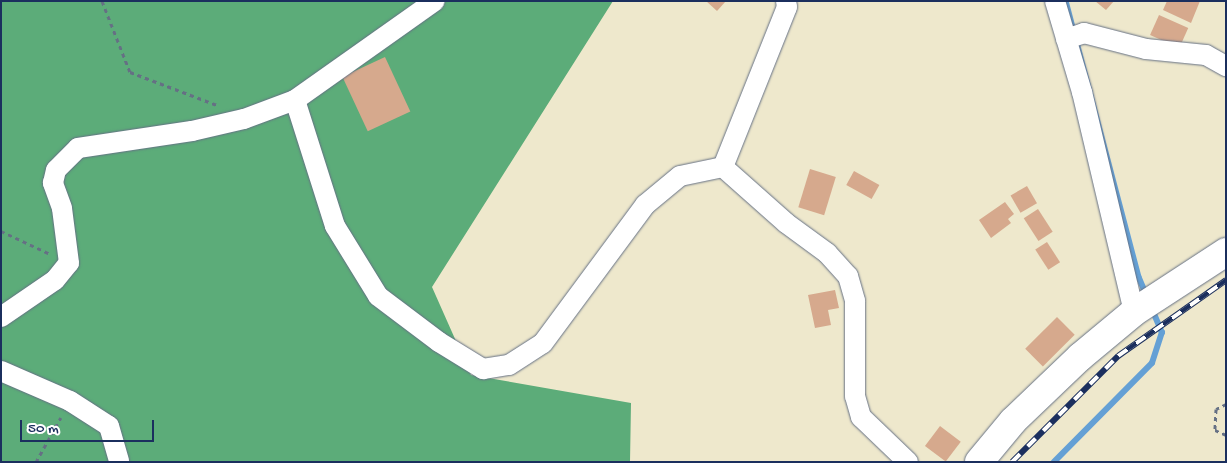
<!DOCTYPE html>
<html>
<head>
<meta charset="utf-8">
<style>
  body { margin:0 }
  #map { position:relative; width:1227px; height:463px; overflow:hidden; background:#eee8cc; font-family:"Gochi Hand",sans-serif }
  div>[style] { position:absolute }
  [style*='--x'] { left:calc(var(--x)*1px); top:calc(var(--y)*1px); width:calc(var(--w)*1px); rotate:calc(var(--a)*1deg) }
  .forest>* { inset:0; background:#5cac79 }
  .stream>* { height:5.5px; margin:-2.75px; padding:0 2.75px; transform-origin:2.75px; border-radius:2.75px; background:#64a0d5 }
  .building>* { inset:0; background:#d6a98d; transform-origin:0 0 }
  .path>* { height:3px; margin-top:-1.5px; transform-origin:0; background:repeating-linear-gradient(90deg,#657084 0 4px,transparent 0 8px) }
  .roads { filter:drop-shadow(0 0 1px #657084) drop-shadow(0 0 1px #657084) }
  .minor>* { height:20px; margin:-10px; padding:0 10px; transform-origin:10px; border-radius:10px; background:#fff }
  .trunk>* { height:28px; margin:-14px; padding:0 14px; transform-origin:14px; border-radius:14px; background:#fff }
  .rail>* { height:5.5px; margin-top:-2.75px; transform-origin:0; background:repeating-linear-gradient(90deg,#fff 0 11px,#1b2f5e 0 22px); box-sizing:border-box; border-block:1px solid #1b2f5e }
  span { translate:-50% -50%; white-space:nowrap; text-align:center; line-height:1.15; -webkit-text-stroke:4.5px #fff; paint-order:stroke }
  .frame { position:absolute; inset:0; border:2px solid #1b2f5e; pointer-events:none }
  .scale { position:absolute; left:20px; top:420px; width:134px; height:22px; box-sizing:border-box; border:2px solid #1b2f5e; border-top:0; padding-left:6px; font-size:15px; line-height:18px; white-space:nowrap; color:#1b2f5e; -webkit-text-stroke:4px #fff; paint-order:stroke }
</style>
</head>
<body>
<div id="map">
  <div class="forest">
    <div style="clip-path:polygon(1px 1px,613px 1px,432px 287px,471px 375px,631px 403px,630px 462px,1px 462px)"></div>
  </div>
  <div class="stream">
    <div style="--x:1066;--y:1;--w:285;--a:75.2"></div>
    <div style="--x:1139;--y:277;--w:21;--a:67"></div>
    <div style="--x:1054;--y:462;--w:139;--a:-45.3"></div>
    <div style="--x:1152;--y:363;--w:32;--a:-72"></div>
    <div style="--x:1162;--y:333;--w:26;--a:-113"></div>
  </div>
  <div class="building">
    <div style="clip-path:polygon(706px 1px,726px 1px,717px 11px)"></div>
    <div style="clip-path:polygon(1095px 1px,1114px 1px,1106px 10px)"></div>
    <div style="clip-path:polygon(1167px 1px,1200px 1px,1191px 23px,1163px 10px)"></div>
    <div style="left:1159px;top:15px;width:32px;height:22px;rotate:24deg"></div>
    <div style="left:385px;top:57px;width:60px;height:47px;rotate:65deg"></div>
    <div style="left:810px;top:169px;width:27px;height:40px;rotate:17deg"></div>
    <div style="left:854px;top:171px;width:29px;height:16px;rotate:29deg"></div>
    <div style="left:1027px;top:186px;width:20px;height:19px;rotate:60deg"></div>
    <div style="clip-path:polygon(1005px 202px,1014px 214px,1008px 219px,1011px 223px,991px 238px,979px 220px)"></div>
    <div style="left:1038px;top:209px;width:27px;height:17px;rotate:57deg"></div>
    <div style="left:1047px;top:242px;width:24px;height:14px;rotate:57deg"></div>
    <div style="clip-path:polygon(835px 290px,839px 308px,828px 310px,831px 325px,815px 328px,808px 295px)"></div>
    <div style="left:1057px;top:317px;width:25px;height:45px;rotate:45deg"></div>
    <div style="left:940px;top:426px;width:26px;height:25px;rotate:37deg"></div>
  </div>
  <div class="path">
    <div style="--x:102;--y:1;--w:76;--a:68.5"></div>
    <div style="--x:130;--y:72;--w:93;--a:20.8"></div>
    <div style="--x:1;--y:231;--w:54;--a:25.1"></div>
    <div style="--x:1226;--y:404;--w:11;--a:153"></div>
    <div style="--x:1216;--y:409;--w:21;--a:93"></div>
    <div style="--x:1215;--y:430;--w:12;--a:24"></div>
    <div style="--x:36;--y:462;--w:51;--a:-60.9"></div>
  </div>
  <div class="roads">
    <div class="minor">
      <div style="--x:1055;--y:1;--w:95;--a:73.5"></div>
      <div style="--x:1082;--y:92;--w:226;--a:76.7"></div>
      <div style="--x:1066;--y:39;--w:19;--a:-18"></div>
      <div style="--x:1084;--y:33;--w:64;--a:14.5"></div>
      <div style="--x:1146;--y:49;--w:60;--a:5.7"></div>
      <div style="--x:1206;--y:55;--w:23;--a:29"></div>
      <div style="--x:295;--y:100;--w:132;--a:72.4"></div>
      <div style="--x:335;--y:226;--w:82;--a:58.4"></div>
      <div style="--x:378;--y:296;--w:76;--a:37"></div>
      <div style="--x:439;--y:342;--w:52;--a:31.5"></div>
      <div style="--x:483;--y:369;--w:26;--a:-9"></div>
      <div style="--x:509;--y:365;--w:40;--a:-32.9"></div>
      <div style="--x:543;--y:343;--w:172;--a:-53.5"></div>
      <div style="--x:645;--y:205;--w:45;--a:-39.6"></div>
      <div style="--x:680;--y:176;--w:44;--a:-11.8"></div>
      <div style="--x:723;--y:167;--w:84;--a:41.6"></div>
      <div style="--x:786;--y:223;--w:51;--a:36.2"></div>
      <div style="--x:827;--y:253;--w:31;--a:48"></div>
      <div style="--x:848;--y:276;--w:26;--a:74"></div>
      <div style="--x:855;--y:301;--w:95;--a:90"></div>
      <div style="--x:855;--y:396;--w:22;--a:74"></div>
      <div style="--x:861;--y:417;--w:65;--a:43.8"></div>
      <div style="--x:723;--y:167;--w:172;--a:-68.2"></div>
      <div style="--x:787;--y:7;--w:6;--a:-99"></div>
      <div style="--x:1;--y:317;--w:65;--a:-34.4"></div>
      <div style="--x:55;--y:280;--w:22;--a:-51"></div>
      <div style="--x:69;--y:263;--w:55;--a:-97.3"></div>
      <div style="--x:62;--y:208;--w:27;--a:-110"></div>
      <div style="--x:53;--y:183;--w:13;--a:-77"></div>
      <div style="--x:56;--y:170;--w:31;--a:-45"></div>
      <div style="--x:78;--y:148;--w:115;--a:-8.5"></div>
      <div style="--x:192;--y:131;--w:53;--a:-13"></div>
      <div style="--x:244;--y:119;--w:54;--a:-20.4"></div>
      <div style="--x:295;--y:100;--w:171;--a:-35.3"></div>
      <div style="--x:1;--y:371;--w:75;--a:23.5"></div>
      <div style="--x:70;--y:401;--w:46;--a:32.7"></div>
      <div style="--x:109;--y:426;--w:37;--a:74"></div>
    </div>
    <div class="trunk">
      <div style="--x:979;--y:462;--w:53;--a:-50.3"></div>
      <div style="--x:1013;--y:421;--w:93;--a:-43.7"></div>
      <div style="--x:1080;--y:357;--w:70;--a:-39.8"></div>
      <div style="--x:1134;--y:312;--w:110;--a:-33.1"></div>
    </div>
  </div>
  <div class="rail">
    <div style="--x:1012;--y:462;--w:150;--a:-45"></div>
    <div style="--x:1118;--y:356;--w:132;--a:-35.1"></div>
  </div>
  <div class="frame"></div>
  <div class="scale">50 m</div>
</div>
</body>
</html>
